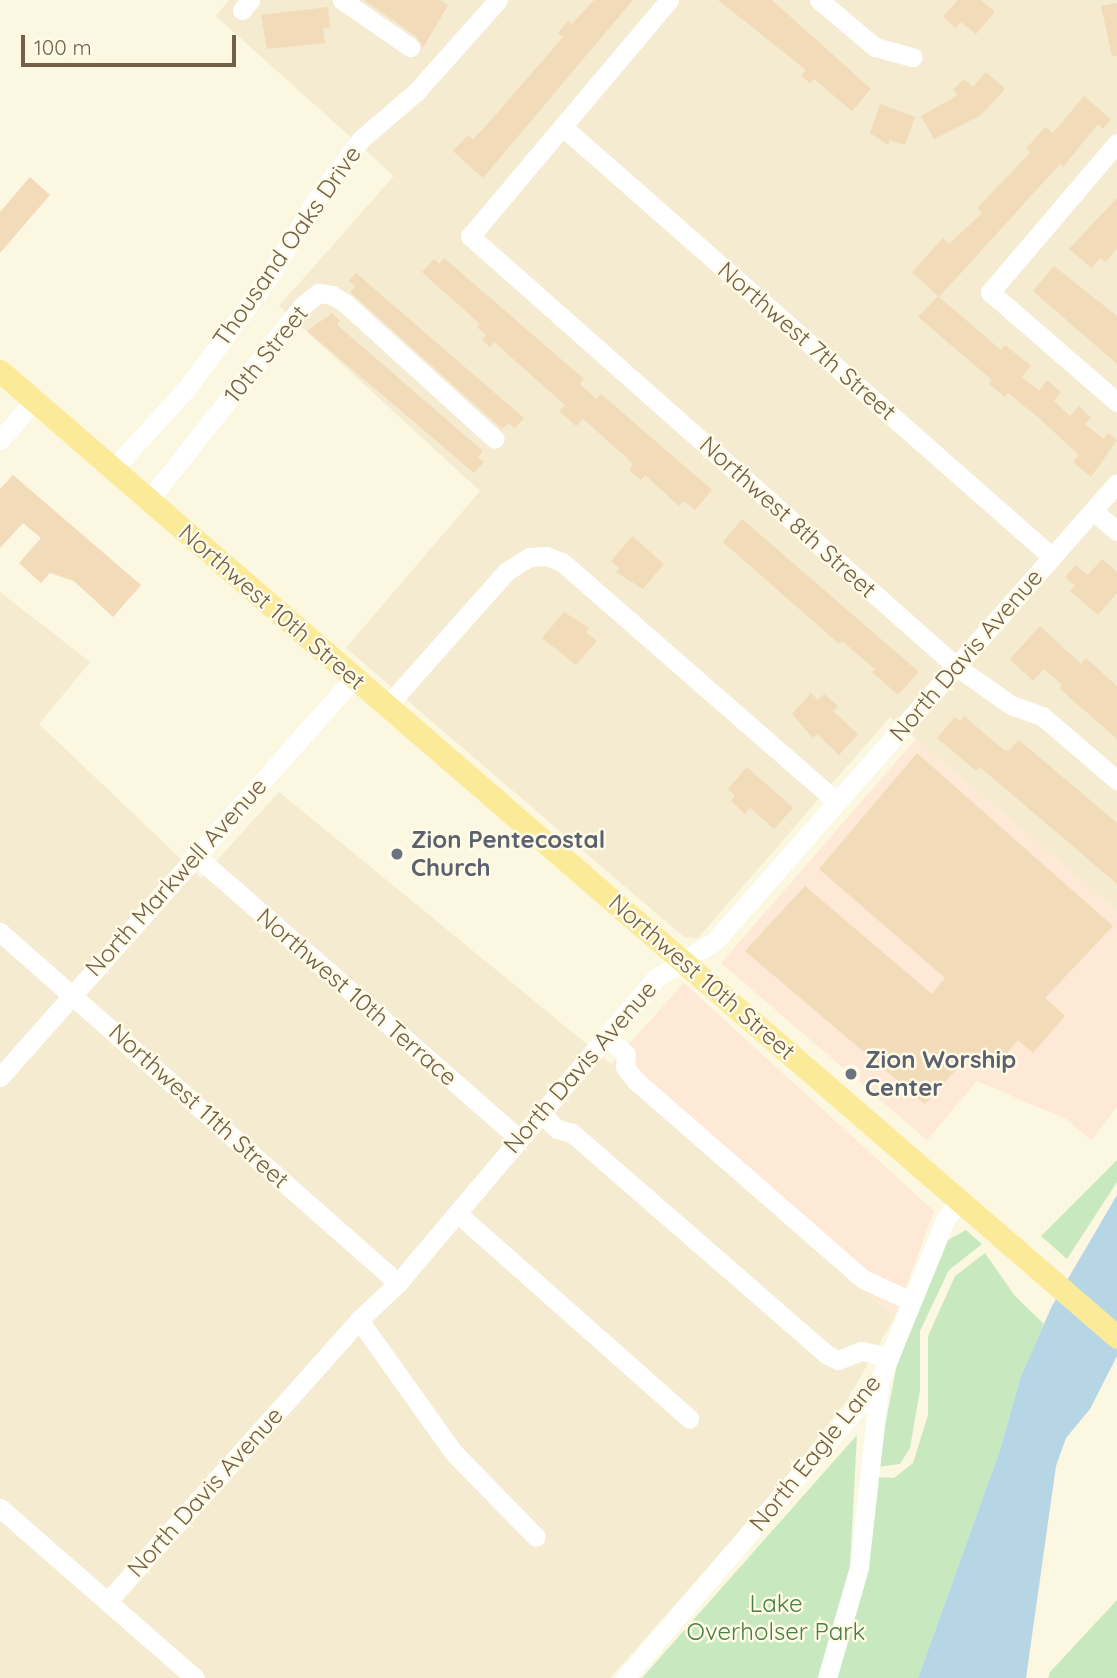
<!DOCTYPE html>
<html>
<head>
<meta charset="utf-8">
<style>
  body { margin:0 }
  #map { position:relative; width:1117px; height:1678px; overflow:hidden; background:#fcf7e1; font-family:Quicksand,sans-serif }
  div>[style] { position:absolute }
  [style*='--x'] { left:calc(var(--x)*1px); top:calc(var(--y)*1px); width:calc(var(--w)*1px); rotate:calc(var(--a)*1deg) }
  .residential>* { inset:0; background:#f4ebd0 }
  .commercial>* { inset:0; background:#fde9d5 }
  .green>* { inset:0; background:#c8e9c0 }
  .water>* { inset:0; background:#b6d5e5 }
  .building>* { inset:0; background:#f2dbb9 }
  .minor>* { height:19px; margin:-9.5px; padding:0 9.5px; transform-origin:9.5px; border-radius:9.5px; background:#fff }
  .major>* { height:23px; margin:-11.5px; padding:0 11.5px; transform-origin:11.5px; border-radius:11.5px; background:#fbeb99 }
  .dots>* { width:19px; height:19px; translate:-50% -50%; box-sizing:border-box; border:4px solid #fffbe7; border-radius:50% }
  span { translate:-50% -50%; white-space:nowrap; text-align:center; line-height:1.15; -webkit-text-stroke:5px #fffbe7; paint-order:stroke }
  .street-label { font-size:24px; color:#736048 }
  .worship-label { font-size:24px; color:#5b616d; font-weight:700 }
  .left { translate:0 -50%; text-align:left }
  .park-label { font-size:24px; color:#487f42 }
  .scale { position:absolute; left:21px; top:35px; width:215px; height:32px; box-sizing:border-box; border:4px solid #736048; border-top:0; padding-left:9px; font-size:21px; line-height:24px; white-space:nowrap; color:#736048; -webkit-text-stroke:5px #fffbe7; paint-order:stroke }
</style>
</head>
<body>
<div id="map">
  <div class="residential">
    <div style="clip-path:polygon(229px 0,1117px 0,1117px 910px,890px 717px,698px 938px,684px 937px,346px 648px,480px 491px,279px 306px,394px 176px,216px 16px)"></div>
    <div style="clip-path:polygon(0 592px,90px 662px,39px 724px,201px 878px,279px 792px,611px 1064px,895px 1317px,847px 1400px,774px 1493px,610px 1678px,0 1678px)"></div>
  </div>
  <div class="commercial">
    <div style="clip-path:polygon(916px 739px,1117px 910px,1117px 1107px,1091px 1140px,1066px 1119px,977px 1081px,927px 1140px,721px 963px)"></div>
    <div style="clip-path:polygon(684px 983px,934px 1211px,895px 1317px,611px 1064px)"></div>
  </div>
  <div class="green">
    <div style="clip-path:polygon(1117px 1160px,1117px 1182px,1067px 1259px,1041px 1236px)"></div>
    <div style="clip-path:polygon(966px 1230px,982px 1244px,949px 1270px,920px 1331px,920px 1390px,910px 1448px,900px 1464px,877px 1467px,897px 1364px,948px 1240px)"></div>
    <div style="clip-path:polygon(985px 1253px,1015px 1296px,1044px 1324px,1021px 1376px,1000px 1450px,918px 1678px,837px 1678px,864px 1587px,876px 1477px,894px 1478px,913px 1463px,928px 1415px,928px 1336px,955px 1276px)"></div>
    <div style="clip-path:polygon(857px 1435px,850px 1568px,818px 1678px,642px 1678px)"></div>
    <div style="clip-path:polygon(1117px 1600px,1117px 1678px,1048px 1678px,1050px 1672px)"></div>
  </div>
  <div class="water">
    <div style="clip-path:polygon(1117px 1195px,1117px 1356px,1090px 1409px,1066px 1438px,1056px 1466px,1026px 1678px,918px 1678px,1000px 1450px,1021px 1376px,1052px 1306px)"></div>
  </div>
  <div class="building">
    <div style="clip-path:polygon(364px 0,440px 0,448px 5px,423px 48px,417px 37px)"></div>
    <div style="clip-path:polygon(594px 0,633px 0,483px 178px,453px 151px,468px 135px,473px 139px,485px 127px,563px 37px,558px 33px,568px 21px,572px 24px)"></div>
    <div style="clip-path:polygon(718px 0,772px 0,871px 89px,852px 111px,814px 79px,810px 83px,801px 76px,806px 70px)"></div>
    <div style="clip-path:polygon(958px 0,981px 0,995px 12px,976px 34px,961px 22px,956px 28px,943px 17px)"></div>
    <div style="clip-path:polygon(1117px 3px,1117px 56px,1112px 56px,1101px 6px)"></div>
    <div style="clip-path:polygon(328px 7px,330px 27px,323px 28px,325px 43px,267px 49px,261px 15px)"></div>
    <div style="clip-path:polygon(986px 72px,1005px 89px,981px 115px,934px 139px,921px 116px,958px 95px,953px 90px,964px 79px,973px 87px)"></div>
    <div style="clip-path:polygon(1084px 96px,1111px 119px,1103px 129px,1098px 124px,1063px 167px,1060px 164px,939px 297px,1001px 350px,1005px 345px,1031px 366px,1022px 377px,1039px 391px,1047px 380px,1061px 392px,1054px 401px,1070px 416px,1079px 406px,1091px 418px,1085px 424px,1104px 439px,1108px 433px,1117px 440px,1091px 477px,1073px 462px,1079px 455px,1040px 419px,1008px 393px,1005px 397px,989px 384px,992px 380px,918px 317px,938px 296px,912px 272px,943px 238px,949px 244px,982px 213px,977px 208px,1031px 152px,1026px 149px,1045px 127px,1053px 133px)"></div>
    <div style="clip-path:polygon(880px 104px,915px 117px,905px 145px,890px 140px,888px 145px,870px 133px)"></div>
    <div style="clip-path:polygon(30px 177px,50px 195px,0 253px,0 212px)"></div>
    <div style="clip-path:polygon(1117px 198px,1117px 248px,1106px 262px,1100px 258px,1092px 268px,1069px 249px)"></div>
    <div style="clip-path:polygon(444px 258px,584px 379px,580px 384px,596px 399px,601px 394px,712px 490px,695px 510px,684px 501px,679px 506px,645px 475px,641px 480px,629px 470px,633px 465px,625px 456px,583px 419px,576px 426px,559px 411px,565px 405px,494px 342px,490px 347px,482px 340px,486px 335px,477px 327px,480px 324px,422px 272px,434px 259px,439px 264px)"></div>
    <div style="clip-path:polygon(1054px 266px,1117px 316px,1117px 364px,1033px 291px)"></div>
    <div style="clip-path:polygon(356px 273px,524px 418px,515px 428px,508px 423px,502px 429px,350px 292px,355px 286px,349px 281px)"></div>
    <div style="clip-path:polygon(332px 313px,340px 321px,337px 325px,483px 451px,478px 457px,484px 462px,474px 473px,307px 331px)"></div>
    <div style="clip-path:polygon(13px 475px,141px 585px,113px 617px,74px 581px,50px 573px,41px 583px,19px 563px,41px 538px,23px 523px,0 548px,0 489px)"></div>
    <div style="clip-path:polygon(742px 519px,919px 672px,898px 695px,872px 672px,875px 669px,842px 641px,839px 644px,723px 542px)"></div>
    <div style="clip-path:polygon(632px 536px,664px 564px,643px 589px,616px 572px,619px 568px,611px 561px)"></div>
    <div style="clip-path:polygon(1102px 559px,1117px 572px,1117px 593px,1098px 615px,1070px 591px,1075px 586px,1065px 577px,1076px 565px,1088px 575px)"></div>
    <div style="clip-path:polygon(564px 612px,589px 628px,586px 632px,597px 641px,576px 665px,542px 638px)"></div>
    <div style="clip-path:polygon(1040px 626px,1081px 664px,1086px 658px,1117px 686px,1117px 739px,1059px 688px,1062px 685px,1044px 669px,1033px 681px,1010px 659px)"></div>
    <div style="clip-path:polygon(811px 693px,818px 700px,824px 694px,838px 706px,833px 711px,858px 734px,839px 755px,817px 734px,813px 738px,792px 714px)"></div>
    <div style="clip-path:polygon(964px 716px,1004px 750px,1009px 751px,1019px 740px,1117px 823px,1117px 884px,980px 767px,976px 771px,937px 738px,955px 717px,960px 721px)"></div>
    <div style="clip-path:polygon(917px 753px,1113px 926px,1045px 998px,1065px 1016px,1033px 1053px,1018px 1040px,993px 1071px,972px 1052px,925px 1104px,745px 951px,805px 886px,932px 994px,945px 978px,819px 869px)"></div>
    <div style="clip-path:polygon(747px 767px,793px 808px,774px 829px,750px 808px,745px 814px,731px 801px,735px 796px,728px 789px)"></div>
  </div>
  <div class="minor">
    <div style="--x:342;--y:0;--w:83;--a:34.7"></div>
    <div style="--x:669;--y:0;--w:309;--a:130.1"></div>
    <div style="--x:470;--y:236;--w:650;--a:41.51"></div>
    <div style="--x:957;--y:667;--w:66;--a:35.1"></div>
    <div style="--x:1011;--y:705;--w:33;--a:20"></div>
    <div style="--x:1042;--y:716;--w:99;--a:40.5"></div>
    <div style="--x:819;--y:0;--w:73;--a:40"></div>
    <div style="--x:875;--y:47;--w:39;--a:15"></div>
    <div style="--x:242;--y:10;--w:13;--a:-51"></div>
    <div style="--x:563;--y:127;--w:650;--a:41.32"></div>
    <div style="--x:1117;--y:143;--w:196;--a:130.4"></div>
    <div style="--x:990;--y:292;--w:168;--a:40.9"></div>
    <div style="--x:0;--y:440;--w:52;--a:-48.9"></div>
    <div style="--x:113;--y:469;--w:108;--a:-47.6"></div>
    <div style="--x:186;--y:389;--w:136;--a:-53.4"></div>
    <div style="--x:267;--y:280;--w:96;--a:-58.6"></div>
    <div style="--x:317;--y:198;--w:74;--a:-53.3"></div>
    <div style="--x:361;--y:139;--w:72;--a:-40.5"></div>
    <div style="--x:416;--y:92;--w:123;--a:-48.3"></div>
    <div style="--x:149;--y:500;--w:247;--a:-51.7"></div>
    <div style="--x:302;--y:306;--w:21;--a:-39"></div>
    <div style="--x:318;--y:293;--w:14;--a:8"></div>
    <div style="--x:332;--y:295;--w:15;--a:32"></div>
    <div style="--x:345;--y:303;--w:202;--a:42.2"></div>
    <div style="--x:1093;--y:511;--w:31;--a:40"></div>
    <div style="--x:387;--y:706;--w:181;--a:-48.4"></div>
    <div style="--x:507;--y:571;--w:26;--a:-32"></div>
    <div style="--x:529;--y:557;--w:17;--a:-3"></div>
    <div style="--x:546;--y:556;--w:17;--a:21"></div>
    <div style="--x:562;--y:562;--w:365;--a:41.1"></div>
    <div style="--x:195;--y:855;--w:429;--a:41.2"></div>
    <div style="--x:0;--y:932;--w:531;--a:41.41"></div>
    <div style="--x:607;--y:1037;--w:25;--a:42"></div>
    <div style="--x:626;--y:1054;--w:13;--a:94"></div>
    <div style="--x:625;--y:1067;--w:18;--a:52"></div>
    <div style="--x:636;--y:1081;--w:301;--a:41.1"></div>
    <div style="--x:863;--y:1279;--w:53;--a:24.6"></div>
    <div style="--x:0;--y:1077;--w:533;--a:-48.42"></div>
    <div style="--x:543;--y:1115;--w:20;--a:45"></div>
    <div style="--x:557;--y:1129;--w:16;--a:15"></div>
    <div style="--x:572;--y:1133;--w:337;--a:41"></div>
    <div style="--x:826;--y:1354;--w:13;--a:27"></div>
    <div style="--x:838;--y:1360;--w:26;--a:-21"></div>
    <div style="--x:862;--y:1351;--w:26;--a:13"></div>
    <div style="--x:457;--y:1213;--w:310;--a:41.5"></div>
    <div style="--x:359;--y:1320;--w:163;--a:54.5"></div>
    <div style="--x:454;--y:1453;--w:117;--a:45.7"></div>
    <div style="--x:0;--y:1508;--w:259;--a:41.1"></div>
    <div style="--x:108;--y:1601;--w:377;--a:-48.2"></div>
    <div style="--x:359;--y:1320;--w:54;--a:-43.5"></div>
    <div style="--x:398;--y:1283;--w:399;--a:-49.8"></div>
    <div style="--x:656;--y:978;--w:70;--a:-32.1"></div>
    <div style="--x:715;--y:941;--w:609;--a:-48.73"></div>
    <div style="--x:625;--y:1678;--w:392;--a:-49.4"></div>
    <div style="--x:880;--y:1380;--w:173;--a:-67.9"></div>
    <div style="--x:945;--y:1220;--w:24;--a:-55"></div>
    <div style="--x:827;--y:1678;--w:116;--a:-73.9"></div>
    <div style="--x:859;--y:1567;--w:187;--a:-83.6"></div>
  </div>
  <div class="major">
    <div style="--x:0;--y:371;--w:1477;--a:40.85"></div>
  </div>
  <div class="dots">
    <div style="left:397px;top:854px;background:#6b7280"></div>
    <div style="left:851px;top:1074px;background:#6b7280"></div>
  </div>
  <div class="street-label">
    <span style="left:287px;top:246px;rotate:-55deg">Thousand Oaks Drive</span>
    <span style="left:807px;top:341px;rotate:41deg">Northwest 7th Street</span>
    <span style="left:266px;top:354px;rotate:-51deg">10th Street</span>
    <span style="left:788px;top:517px;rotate:42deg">Northwest 8th Street</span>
    <span style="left:272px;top:607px;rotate:41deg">Northwest 10th Street</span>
    <span style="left:966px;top:655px;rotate:-49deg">North Davis Avenue</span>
    <span style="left:176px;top:877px;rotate:-48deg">North Markwell Avenue</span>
    <span style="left:702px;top:977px;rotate:41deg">Northwest 10th Street</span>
    <span style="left:357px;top:997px;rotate:41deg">Northwest 10th Terrace</span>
    <span style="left:580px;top:1067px;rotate:-49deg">North Davis Avenue</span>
    <span style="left:199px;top:1106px;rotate:42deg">Northwest 11th Street</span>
    <span style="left:815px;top:1453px;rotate:-51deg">North Eagle Lane</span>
    <span style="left:205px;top:1492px;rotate:-48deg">North Davis Avenue</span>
  </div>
  <div class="worship-label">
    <span class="left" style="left:411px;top:854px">Zion Pentecostal<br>Church</span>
    <span class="left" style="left:865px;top:1074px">Zion Worship<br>Center</span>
  </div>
  <div class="park-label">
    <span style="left:776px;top:1618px">Lake<br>Overholser Park</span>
  </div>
  <div class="scale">100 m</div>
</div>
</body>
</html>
